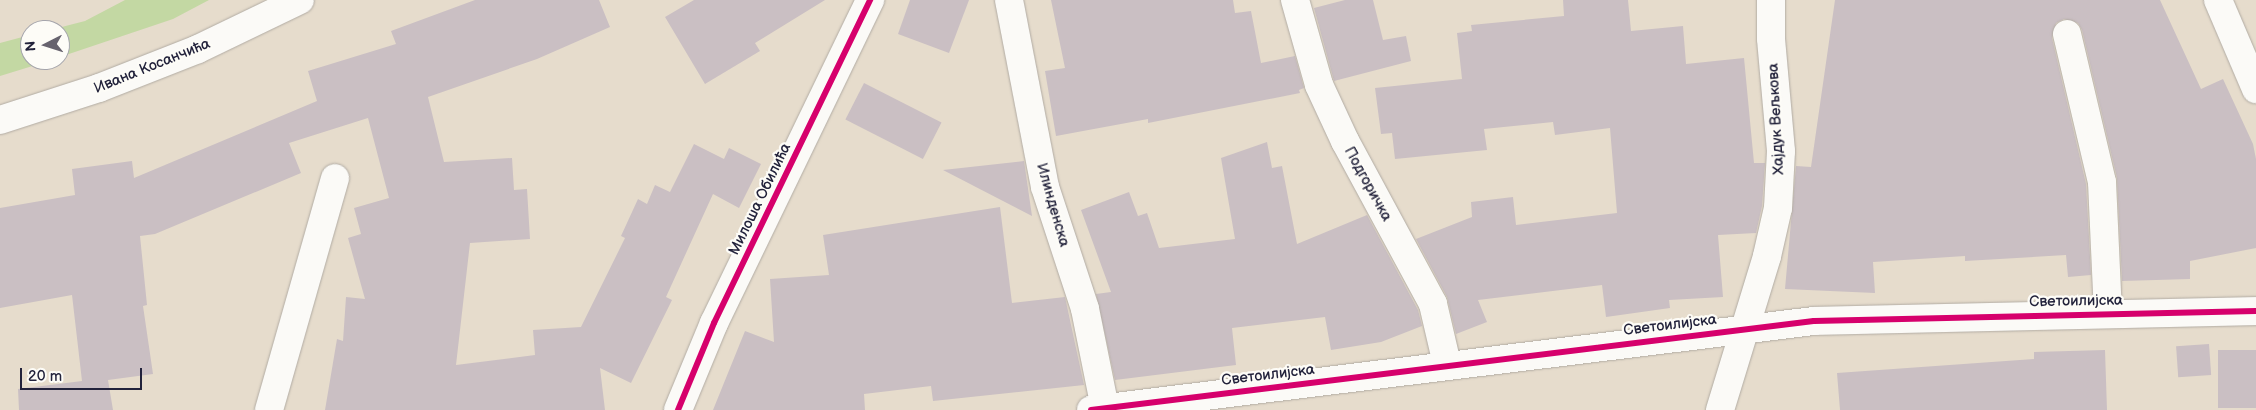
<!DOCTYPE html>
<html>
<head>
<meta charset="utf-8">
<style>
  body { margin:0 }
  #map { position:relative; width:2256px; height:410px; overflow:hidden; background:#e6dccc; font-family:"Balsamiq Sans",sans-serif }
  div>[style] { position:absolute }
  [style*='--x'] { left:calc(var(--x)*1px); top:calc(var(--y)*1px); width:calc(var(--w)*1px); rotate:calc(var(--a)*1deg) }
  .green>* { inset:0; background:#c3d8a3 }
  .building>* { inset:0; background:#cabfc3; transform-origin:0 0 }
  .roads { filter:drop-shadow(0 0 1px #b1aba3) drop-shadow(0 0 1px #b1aba3) }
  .minor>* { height:28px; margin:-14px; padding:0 14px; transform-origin:14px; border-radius:14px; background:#fbfaf7 }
  .cycleway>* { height:6px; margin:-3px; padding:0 3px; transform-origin:3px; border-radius:3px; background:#d6006c }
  span { translate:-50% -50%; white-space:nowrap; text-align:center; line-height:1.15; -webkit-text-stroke:4.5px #fdfcf7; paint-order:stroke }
  .street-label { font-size:15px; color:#22223b }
  .north { position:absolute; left:20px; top:20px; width:50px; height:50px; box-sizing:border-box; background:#fdfcf7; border:1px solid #a5a5ac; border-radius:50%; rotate:265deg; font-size:14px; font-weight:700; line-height:20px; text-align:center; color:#22223b }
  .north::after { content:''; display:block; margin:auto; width:18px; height:22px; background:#67636e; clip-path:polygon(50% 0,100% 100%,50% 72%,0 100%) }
  .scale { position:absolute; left:20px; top:368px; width:122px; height:22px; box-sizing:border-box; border:2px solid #22223b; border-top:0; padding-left:6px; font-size:15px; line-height:18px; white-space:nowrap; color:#22223b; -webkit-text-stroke:4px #fdfcf7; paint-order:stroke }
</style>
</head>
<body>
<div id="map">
  <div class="green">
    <div style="clip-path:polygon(125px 0,209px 0,173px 19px,60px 57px,60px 30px,50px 30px,85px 21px)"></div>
    <div style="clip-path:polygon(30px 35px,30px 60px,52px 60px,0 76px,0 43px)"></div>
  </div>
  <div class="building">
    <div style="clip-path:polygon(475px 0,599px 0,610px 27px,537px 59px,428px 97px,444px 162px,512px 158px,514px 190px,527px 189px,530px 239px,470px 243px,456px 365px,535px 355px,533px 330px,581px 327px,625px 238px,621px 236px,638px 199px,647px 204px,655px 185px,670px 192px,694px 144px,724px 159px,729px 148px,761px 164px,739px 208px,713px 194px,666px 297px,672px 300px,631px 383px,600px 368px,605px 410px,325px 410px,337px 339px,343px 341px,346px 297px,365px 299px,348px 238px,361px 234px,354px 208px,389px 198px,368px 118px,289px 143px,301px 173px,155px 234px,140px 236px,147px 305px,143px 306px,153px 374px,108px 380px,113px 410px,19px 410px,18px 389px,82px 381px,72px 295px,0 308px,0 208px,75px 195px,72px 169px,132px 161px,134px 178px,317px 101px,308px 71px,396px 44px,391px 31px)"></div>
    <div style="clip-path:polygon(694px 0,825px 0,755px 43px,760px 51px,705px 84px,665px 17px)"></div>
    <div style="clip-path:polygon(910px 0,969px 0,949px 53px,898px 34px)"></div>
    <div style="clip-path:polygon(1051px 0,1233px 0,1235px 13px,1251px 11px,1261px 63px,1295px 56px,1304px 88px,1299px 90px,1300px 93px,1148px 123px,1148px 119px,1056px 136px,1045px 71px,1065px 68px)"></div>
    <div style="clip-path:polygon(1345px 0,1373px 0,1383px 40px,1406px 36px,1411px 61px,1334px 81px,1314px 8px)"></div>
    <div style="clip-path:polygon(1563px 0,1628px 0,1631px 31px,1683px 26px,1686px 64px,1744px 58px,1754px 163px,1765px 163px,1762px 206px,1756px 233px,1718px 235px,1723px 297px,1669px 300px,1670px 308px,1606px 317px,1602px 285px,1478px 300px,1487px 322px,1456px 334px,1447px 297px,1416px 239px,1472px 217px,1471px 202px,1513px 197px,1516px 225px,1617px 213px,1610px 128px,1555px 135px,1553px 122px,1484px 129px,1487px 150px,1395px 159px,1392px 133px,1381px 134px,1375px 88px,1462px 79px,1457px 33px,1472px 31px,1471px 25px,1564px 16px)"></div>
    <div style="clip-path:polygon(1835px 0,2160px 0,2201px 89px,2223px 79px,2253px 144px,2256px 159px,2256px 248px,2190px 261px,2190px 279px,2122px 281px,2117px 178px,2082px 30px,2078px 23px,2064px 19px,2056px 23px,2052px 38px,2086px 184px,2091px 275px,2068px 277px,2066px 255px,1965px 261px,1965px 256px,1873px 262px,1875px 293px,1785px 289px,1796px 166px,1811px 167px)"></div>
    <div style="left:864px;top:83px;width:87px;height:41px;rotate:27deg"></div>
    <div style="clip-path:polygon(1267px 142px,1272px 168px,1282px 166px,1297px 244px,1367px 215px,1418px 310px,1422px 326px,1381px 342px,1331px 350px,1325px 317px,1232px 328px,1236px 365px,1115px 380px,1096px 294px,1111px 292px,1081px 210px,1129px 192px,1138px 216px,1147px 213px,1159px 248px,1235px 239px,1221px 158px)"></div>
    <div style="clip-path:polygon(1024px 161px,1032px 216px,943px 170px)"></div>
    <div style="clip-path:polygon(1000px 207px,1012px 303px,1065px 297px,1084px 385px,933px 401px,931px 386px,864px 394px,865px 410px,713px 410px,745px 331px,774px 342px,770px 279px,829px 275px,823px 235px)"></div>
    <div style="left:2209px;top:344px;width:31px;height:33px;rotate:86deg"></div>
    <div style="clip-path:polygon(2105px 350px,2107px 410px,1840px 410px,1837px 373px,2034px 359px,2034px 352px)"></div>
    <div style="left:2256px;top:350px;width:58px;height:38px;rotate:90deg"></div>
  </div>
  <div class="roads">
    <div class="minor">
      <div style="--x:1009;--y:0;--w:190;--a:79.1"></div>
      <div style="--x:1045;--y:187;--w:128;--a:71.8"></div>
      <div style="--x:1085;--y:309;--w:101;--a:78.6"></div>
      <div style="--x:1295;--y:0;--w:88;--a:74.2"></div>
      <div style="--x:1319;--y:85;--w:62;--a:65.1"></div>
      <div style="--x:1345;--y:141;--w:185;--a:61.6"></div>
      <div style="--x:1433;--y:304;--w:62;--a:76.9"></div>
      <div style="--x:2218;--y:0;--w:97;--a:66.9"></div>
      <div style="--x:2067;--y:34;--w:152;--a:76.7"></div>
      <div style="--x:2102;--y:182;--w:131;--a:87.4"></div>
      <div style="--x:0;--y:120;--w:104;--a:-17.9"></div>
      <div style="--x:99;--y:88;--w:106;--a:-21.5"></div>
      <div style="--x:198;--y:49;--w:113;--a:-25.7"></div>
      <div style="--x:269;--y:410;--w:241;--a:-74.1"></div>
      <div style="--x:678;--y:410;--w:94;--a:-67.5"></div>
      <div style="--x:714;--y:323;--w:359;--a:-64.2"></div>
      <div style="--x:1091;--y:410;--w:728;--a:-7.02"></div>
      <div style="--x:1814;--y:321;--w:442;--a:-1.3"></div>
      <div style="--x:1720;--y:410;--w:161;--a:-73"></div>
      <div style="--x:1767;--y:256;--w:49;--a:-77.1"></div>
      <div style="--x:1778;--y:208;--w:57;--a:-87"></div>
      <div style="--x:1781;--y:151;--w:113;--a:-95.1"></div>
      <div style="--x:1771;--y:38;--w:38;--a:-90"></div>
    </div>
  </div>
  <div class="cycleway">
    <div style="--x:678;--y:410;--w:94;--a:-67.5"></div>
    <div style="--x:714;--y:323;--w:359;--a:-64.2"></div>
    <div style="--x:1091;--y:410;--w:728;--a:-7.02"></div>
    <div style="--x:1814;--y:321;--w:442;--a:-1.3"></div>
  </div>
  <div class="street-label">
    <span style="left:152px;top:66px;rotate:-22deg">Ивана Косанчића</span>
    <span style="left:1776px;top:119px;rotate:-93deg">Хајдук Вељкова</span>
    <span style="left:1368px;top:184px;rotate:61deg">Подгоричка</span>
    <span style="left:760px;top:199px;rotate:-64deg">Милоша Обилића</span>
    <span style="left:1053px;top:205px;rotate:74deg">Илинденска</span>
    <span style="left:2076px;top:301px;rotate:-1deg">Светоилијска</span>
    <span style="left:1670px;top:325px;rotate:-7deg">Светоилијска</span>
    <span style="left:1268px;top:375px;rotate:-7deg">Светоилијска</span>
  </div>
  <div class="north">N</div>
  <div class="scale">20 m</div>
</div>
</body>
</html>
